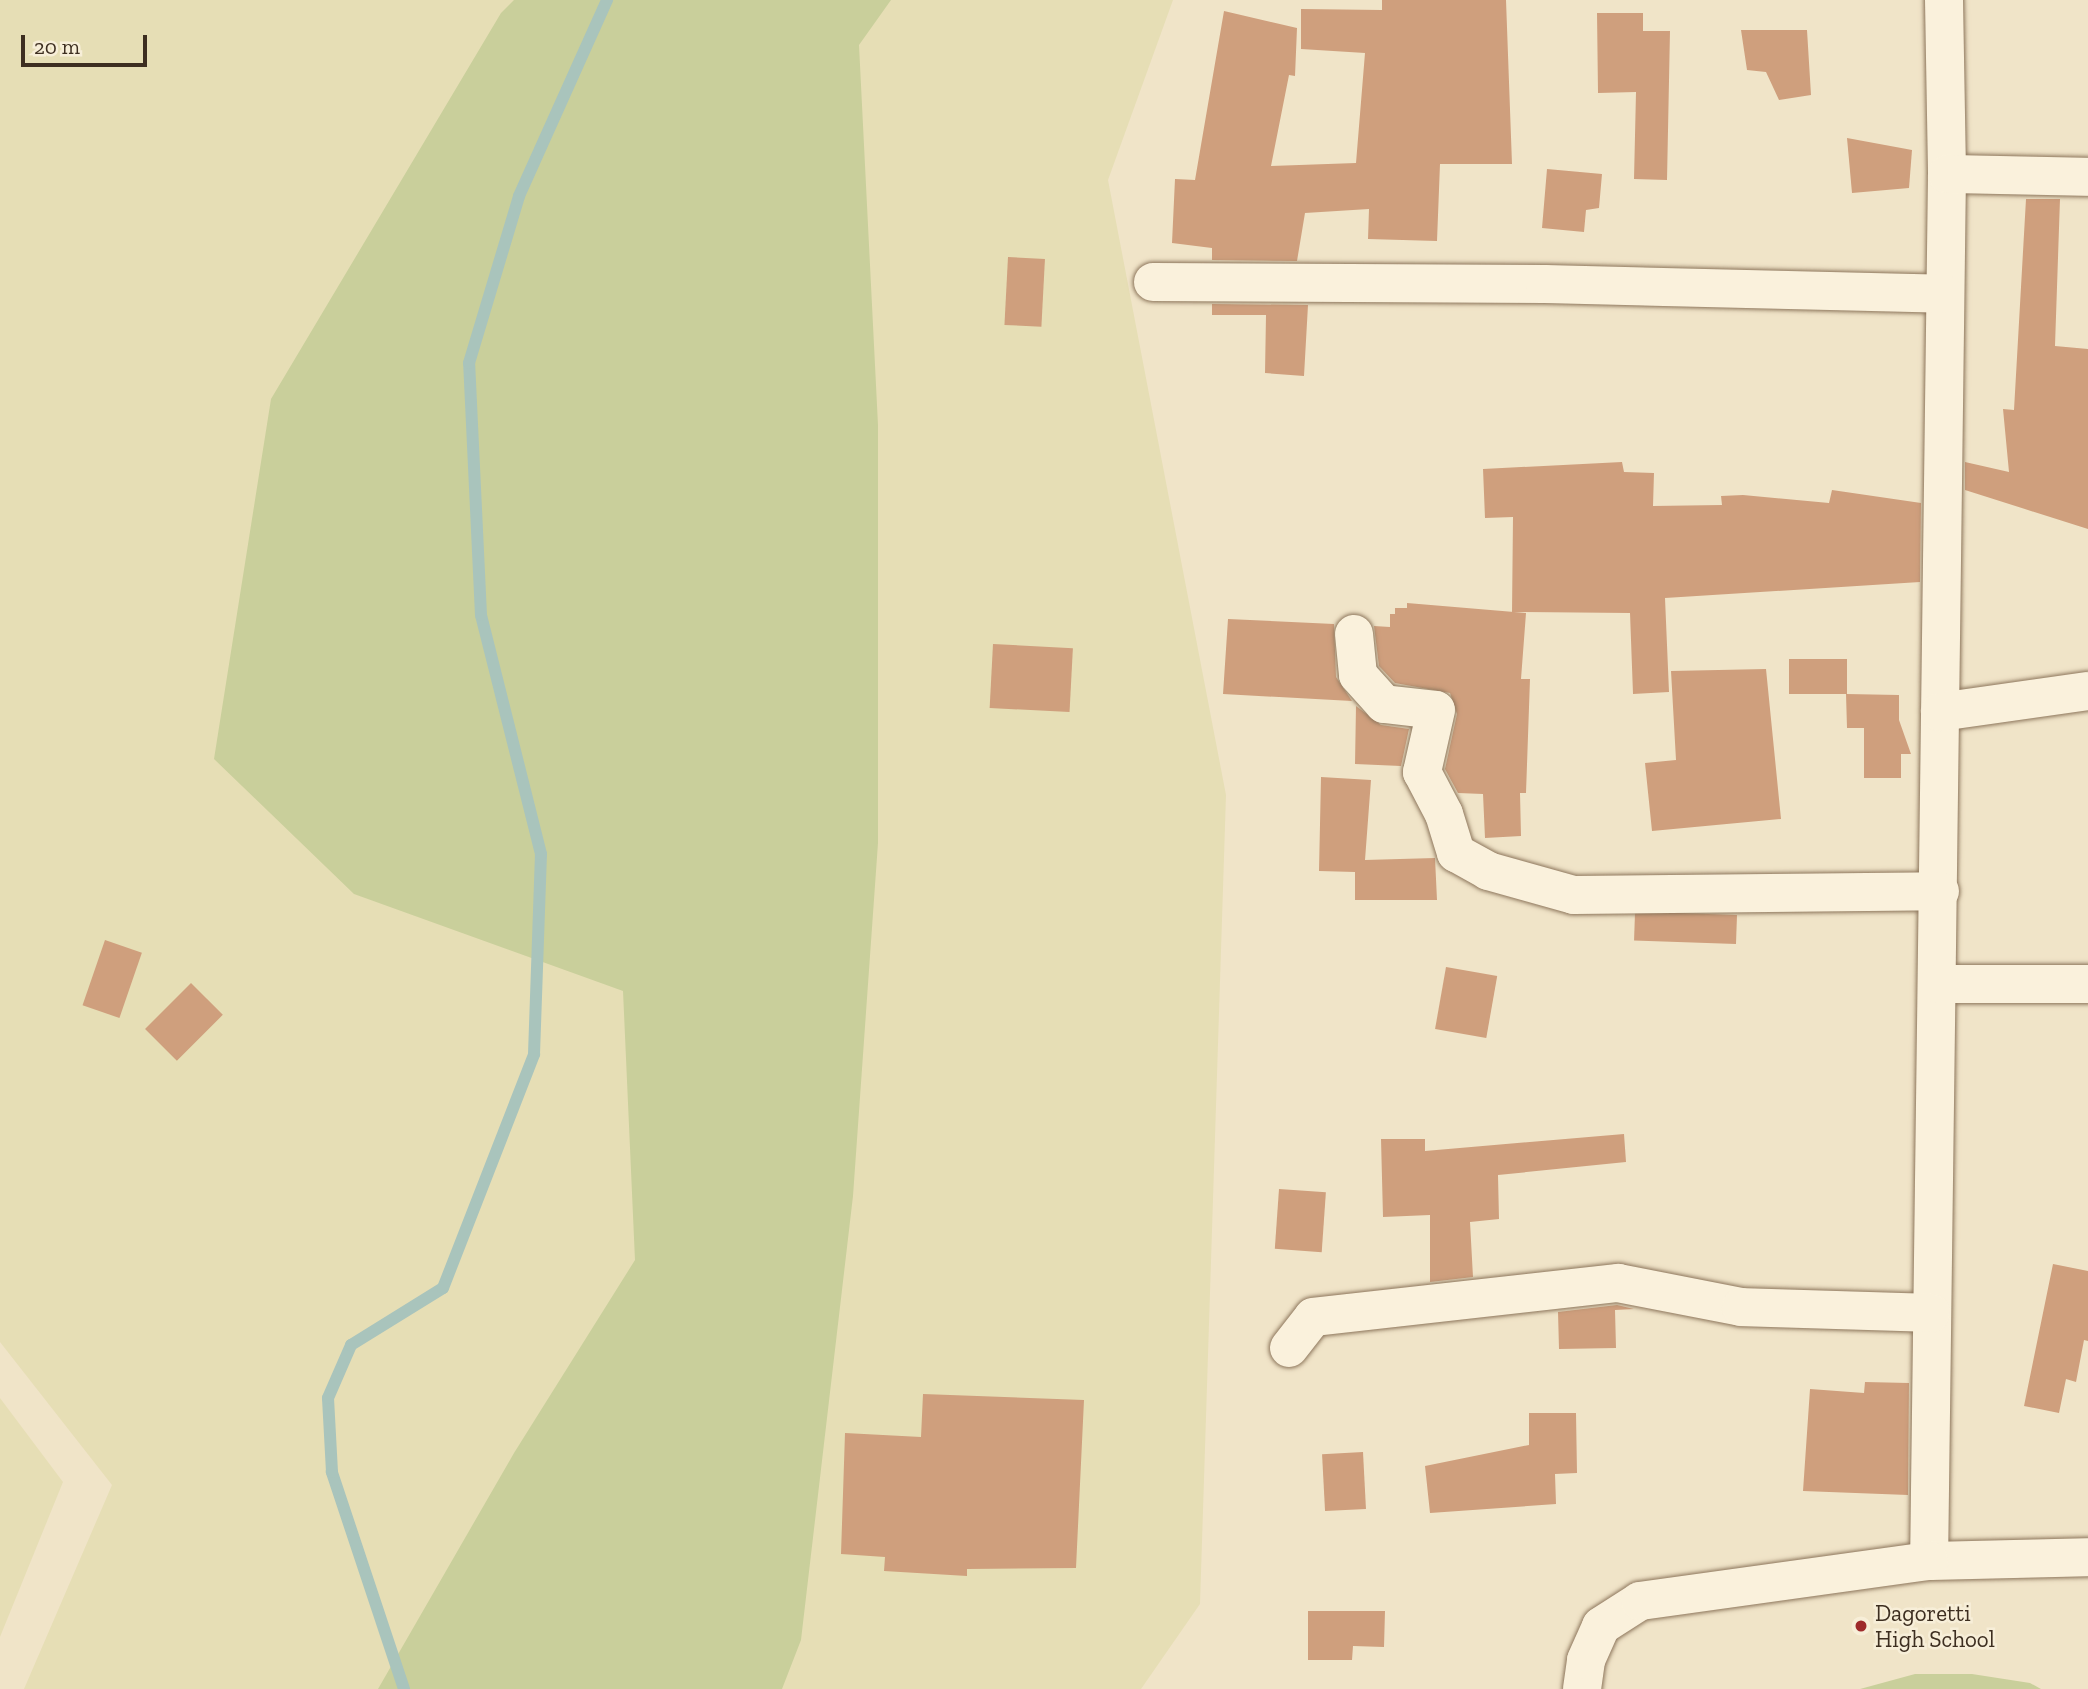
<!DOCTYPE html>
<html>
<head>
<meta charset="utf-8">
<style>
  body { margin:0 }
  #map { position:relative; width:2088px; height:1689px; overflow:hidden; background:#f0e4c8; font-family:"Zilla Slab",serif }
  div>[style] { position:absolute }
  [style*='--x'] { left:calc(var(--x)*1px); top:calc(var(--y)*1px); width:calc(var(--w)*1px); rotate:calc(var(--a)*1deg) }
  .farmland>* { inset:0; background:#e6deb5 }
  .green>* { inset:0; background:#c9cf9b }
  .stream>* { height:12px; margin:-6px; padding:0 6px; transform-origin:6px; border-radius:6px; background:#a9c4bc }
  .building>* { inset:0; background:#cf9f7d; transform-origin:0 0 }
  .roads { filter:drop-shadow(0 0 2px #8d765c) drop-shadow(0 0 2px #8d765c) }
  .street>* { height:38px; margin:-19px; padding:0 19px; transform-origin:19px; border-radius:19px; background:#faf1dc }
  .dots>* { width:19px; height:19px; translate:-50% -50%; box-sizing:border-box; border:4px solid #f7eed8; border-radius:50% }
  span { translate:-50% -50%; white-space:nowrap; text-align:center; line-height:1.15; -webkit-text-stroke:5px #f7eed8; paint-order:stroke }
  .poi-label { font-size:23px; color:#3d2e20 }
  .left { translate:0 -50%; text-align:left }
  .scale { position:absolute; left:21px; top:35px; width:126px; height:32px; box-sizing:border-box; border:4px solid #3d2e20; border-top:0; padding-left:9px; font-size:21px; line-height:24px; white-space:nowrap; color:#3d2e20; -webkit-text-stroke:5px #f7eed8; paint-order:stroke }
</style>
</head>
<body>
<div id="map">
  <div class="farmland">
    <div style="clip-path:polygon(0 0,1173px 0,1108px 180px,1226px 795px,1200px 1604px,1141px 1689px,24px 1689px,112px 1485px,0 1342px)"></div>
    <div style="clip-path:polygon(0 1398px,63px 1482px,0 1637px)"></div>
  </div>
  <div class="green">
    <div style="clip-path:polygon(514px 0,891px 0,859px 45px,878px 425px,878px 843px,853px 1196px,801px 1640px,782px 1689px,378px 1689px,514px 1453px,635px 1260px,623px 991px,354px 894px,214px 759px,271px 399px,501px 13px)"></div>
    <div style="clip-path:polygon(1915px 1674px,1972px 1674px,2030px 1683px,2041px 1689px,1860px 1689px)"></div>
  </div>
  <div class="stream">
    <div style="--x:404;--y:1689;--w:229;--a:-108.4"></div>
    <div style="--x:332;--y:1472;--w:74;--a:-93.1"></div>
    <div style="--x:328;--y:1398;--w:58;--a:-66.5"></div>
    <div style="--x:351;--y:1345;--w:108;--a:-31.8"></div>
    <div style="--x:443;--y:1288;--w:251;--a:-68.7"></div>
    <div style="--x:534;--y:1054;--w:200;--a:-88"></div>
    <div style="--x:541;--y:854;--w:246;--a:-104.1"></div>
    <div style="--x:481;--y:615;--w:252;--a:-92.7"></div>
    <div style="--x:469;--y:363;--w:174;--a:-73.3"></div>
    <div style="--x:519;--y:196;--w:215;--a:-65.8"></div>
  </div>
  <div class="building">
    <div style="clip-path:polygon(1382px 0,1506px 0,1512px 164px,1440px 164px,1437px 241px,1368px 239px,1369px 209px,1305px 213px,1297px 261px,1212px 260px,1212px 248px,1172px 243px,1175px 179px,1195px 180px,1224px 11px,1297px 28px,1295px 76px,1289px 75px,1271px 166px,1356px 163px,1365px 53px,1301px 49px,1301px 9px,1382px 10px)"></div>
    <div style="clip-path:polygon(1597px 13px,1643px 13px,1643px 31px,1670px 31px,1667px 180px,1634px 179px,1636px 92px,1598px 93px)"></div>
    <div style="clip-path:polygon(1741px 30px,1807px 30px,1811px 95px,1779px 100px,1766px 72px,1747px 70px)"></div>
    <div style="clip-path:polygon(1847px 138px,1912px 150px,1909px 188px,1852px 193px)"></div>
    <div style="clip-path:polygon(1547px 169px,1602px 174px,1599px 208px,1586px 210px,1584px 232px,1542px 228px)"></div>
    <div style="clip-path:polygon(2026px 199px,2060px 199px,2055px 346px,2088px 349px,2088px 529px,1965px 490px,1965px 462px,2009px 472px,2003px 409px,2014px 410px)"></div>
    <div style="left:1008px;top:257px;width:37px;height:68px;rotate:3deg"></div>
    <div style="clip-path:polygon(1212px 304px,1308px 305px,1304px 376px,1265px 373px,1266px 315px,1212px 315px)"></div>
    <div style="clip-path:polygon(1622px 462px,1624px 472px,1654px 473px,1653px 506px,1722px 505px,1721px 496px,1743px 495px,1829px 503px,1832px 490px,1921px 503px,1920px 582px,1665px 598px,1669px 692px,1633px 694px,1630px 613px,1512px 612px,1513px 517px,1485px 518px,1483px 469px)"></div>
    <div style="clip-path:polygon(1407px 603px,1526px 613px,1521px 679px,1530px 679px,1526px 793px,1520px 793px,1521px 836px,1485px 838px,1483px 794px,1458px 793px,1445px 769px,1457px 714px,1450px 693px,1395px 683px,1379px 666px,1374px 626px,1390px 627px,1390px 614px,1395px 614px,1395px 608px,1407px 608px)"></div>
    <div style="clip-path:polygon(1228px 619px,1334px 624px,1336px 677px,1352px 701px,1223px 694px)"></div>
    <div style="left:993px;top:644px;width:80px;height:64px;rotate:3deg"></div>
    <div style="left:1789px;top:659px;width:58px;height:35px"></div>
    <div style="clip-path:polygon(1766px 669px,1781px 819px,1652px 831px,1645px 763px,1676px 760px,1671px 671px)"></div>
    <div style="clip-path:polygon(1846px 694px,1899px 695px,1899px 720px,1911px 754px,1901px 754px,1901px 778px,1864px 778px,1864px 728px,1847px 728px)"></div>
    <div style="clip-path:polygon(1356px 706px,1381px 725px,1409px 729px,1401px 766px,1355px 764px)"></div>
    <div style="clip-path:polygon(1321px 777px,1371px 780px,1365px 860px,1435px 858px,1437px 900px,1355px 900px,1355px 872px,1319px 871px)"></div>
    <div style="left:1737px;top:915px;width:29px;height:102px;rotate:92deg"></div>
    <div style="left:105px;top:940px;width:39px;height:69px;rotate:19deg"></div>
    <div style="left:1446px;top:967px;width:52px;height:63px;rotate:10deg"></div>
    <div style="left:191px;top:983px;width:45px;height:65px;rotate:45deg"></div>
    <div style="clip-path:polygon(1624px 1134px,1626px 1162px,1498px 1175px,1499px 1219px,1470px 1222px,1473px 1277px,1430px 1282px,1430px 1215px,1383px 1217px,1381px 1139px,1425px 1139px,1425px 1151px)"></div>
    <div style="left:1279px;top:1189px;width:47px;height:60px;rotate:4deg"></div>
    <div style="clip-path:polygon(2053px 1264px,2088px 1271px,2088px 1341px,2084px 1340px,2076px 1382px,2066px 1379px,2059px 1413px,2024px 1406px)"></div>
    <div style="clip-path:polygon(1617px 1305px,1634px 1309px,1615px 1310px,1616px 1348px,1559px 1349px,1558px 1312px)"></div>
    <div style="clip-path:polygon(1865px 1382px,1909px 1383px,1908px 1495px,1803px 1491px,1810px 1389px,1864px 1393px)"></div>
    <div style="clip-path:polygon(923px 1394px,1084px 1400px,1076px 1568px,967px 1569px,967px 1576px,884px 1571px,885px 1557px,841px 1554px,845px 1433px,921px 1437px)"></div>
    <div style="clip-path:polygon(1529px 1413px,1576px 1413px,1577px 1473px,1555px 1474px,1556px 1504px,1430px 1513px,1425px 1466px,1529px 1445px)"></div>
    <div style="left:1363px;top:1452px;width:57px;height:41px;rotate:87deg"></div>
    <div style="clip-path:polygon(1308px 1611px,1385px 1611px,1384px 1647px,1353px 1646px,1352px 1660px,1308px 1660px)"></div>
  </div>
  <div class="roads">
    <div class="street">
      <div style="--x:1944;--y:0;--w:174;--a:89"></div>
      <div style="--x:1947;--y:174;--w:1387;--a:90.74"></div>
      <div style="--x:1929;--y:1561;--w:159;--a:-1.4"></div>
      <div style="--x:1947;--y:174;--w:141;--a:1.2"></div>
      <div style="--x:1153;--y:282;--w:392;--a:0.3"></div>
      <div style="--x:1545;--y:284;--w:399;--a:1.4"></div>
      <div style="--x:1354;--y:634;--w:41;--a:84.4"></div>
      <div style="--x:1358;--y:675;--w:39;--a:48"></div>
      <div style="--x:1384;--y:704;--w:52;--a:6.6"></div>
      <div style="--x:1436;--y:710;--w:64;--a:102.7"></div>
      <div style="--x:1422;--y:772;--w:47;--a:62.4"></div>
      <div style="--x:1444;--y:814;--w:41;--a:72.9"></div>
      <div style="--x:1456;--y:853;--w:37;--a:29"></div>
      <div style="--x:1488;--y:871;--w:89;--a:15.6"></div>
      <div style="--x:1574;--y:895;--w:366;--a:-0.6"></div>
      <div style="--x:1940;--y:712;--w:149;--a:-8.1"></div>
      <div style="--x:1938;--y:984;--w:150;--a:0"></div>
      <div style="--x:1289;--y:1348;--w:39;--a:-52"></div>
      <div style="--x:1313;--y:1317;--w:307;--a:-6.4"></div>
      <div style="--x:1618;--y:1283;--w:125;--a:11"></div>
      <div style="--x:1741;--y:1307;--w:190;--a:1.8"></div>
      <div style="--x:1582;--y:1689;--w:29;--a:-82"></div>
      <div style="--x:1586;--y:1660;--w:37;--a:-66"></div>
      <div style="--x:1601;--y:1626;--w:46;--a:-32.7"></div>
      <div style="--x:1640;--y:1601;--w:292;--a:-7.9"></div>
    </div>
  </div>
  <div class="dots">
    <div style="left:1861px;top:1626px;background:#9e2a2b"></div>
  </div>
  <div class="poi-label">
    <span class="left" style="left:1875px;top:1626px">Dagoretti<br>High School</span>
  </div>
  <div class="scale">20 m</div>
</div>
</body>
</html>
